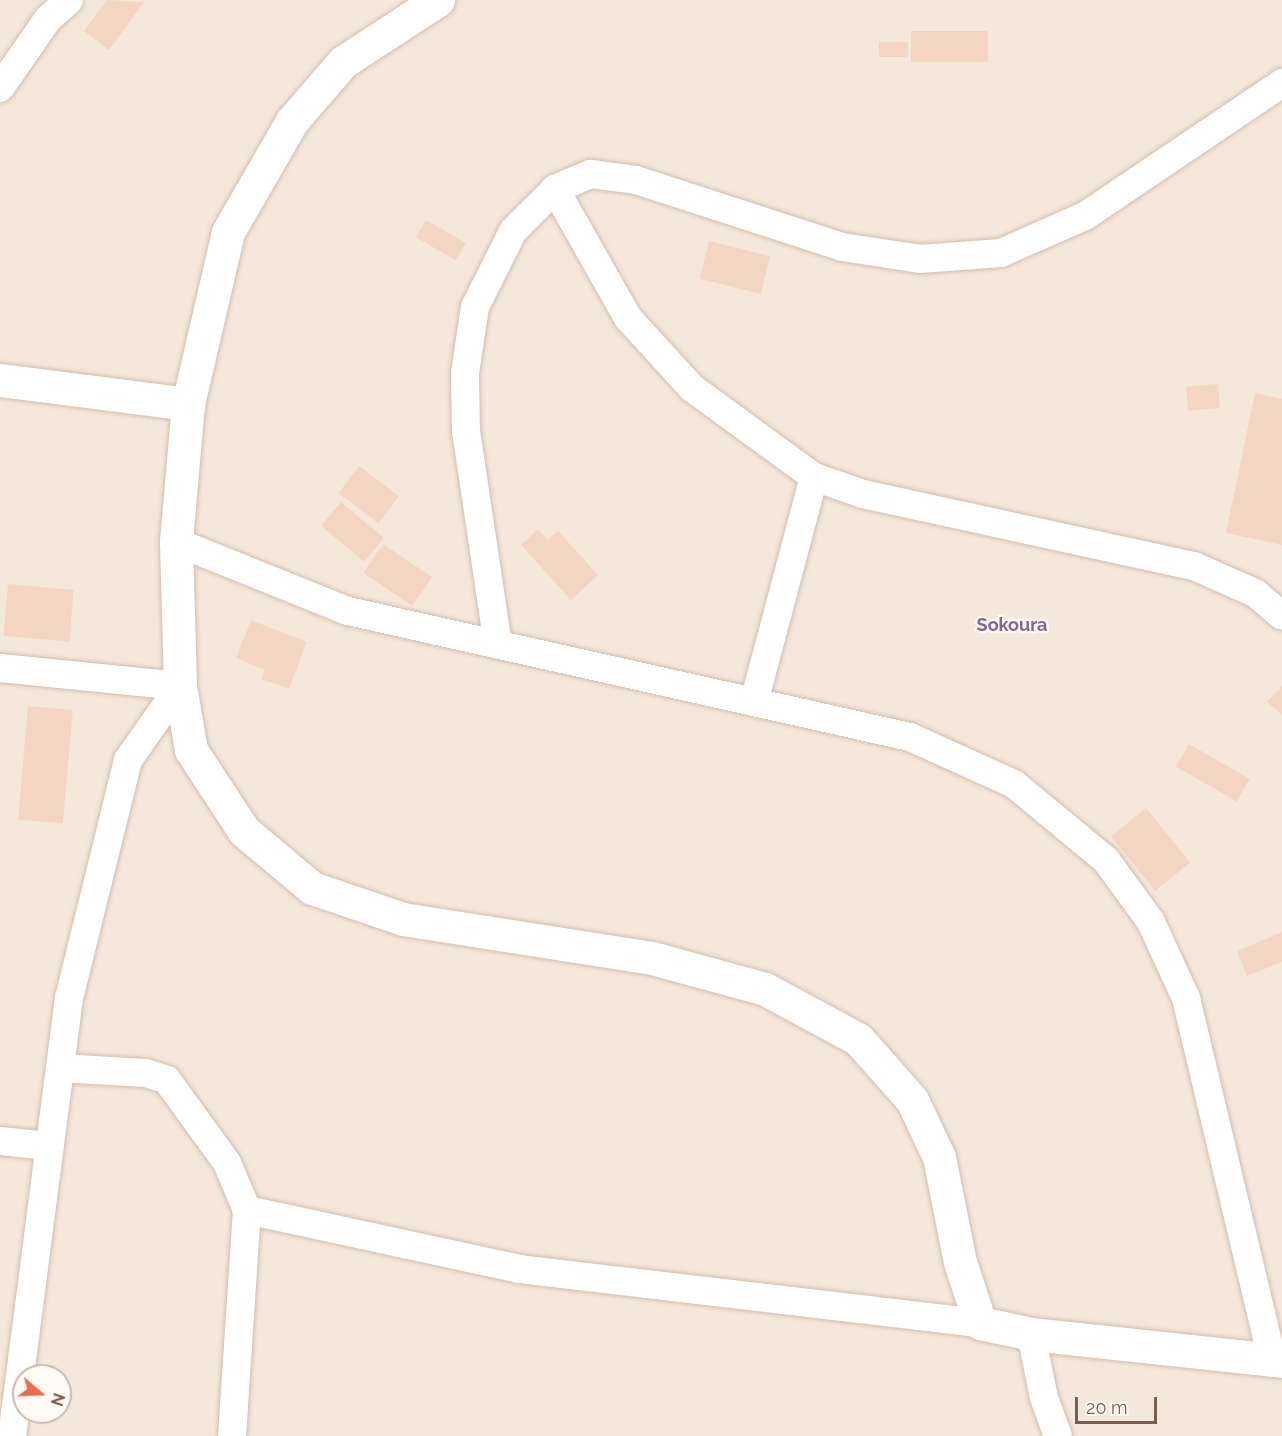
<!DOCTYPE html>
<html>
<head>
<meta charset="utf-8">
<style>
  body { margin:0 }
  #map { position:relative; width:1282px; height:1436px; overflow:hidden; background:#fdf6ec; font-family:Raleway,sans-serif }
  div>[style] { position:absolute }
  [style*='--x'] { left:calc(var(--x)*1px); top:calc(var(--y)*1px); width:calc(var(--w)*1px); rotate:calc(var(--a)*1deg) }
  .residential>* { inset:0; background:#f5e8da }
  .building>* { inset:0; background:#f3d5c3; transform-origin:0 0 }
  .roads { filter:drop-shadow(0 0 2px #d1beb0) drop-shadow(0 0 2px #d1beb0) }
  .minor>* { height:28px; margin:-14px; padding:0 14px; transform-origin:14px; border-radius:14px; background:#fff }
  .tertiary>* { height:33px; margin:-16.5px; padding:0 16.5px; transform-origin:16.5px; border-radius:16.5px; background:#fff }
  span { translate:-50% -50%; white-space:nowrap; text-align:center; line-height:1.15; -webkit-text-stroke:4.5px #fffaf3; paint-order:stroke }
  .neighbourhood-label { font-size:18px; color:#846695; font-weight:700 }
  .north { position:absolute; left:12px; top:1364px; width:60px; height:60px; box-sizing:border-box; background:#fffaf3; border:2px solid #cabbb1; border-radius:50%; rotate:109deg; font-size:16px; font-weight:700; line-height:24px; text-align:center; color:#7a5c4d }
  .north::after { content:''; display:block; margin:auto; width:21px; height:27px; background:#e76f51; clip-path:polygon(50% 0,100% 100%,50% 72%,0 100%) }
  .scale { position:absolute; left:1075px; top:1397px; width:82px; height:27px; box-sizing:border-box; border:3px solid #7a5c4d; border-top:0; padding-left:8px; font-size:18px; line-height:21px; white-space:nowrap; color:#7a5c4d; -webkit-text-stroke:4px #fffaf3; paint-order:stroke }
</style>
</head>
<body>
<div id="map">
  <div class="residential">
    <div style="clip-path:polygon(evenodd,0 0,1282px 0,1282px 1436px,0 1436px,0 0,24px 1376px,60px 1376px,60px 1412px,24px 1412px,24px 1376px)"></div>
  </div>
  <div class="building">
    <div style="clip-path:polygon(107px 0,144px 2px,109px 50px,84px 31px)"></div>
    <div style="left:911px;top:31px;width:77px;height:31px"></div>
    <div style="left:908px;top:42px;width:15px;height:29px;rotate:90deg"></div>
    <div style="left:426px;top:220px;width:46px;height:20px;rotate:30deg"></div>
    <div style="left:709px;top:241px;width:63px;height:39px;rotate:14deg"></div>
    <div style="left:1218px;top:384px;width:24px;height:32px;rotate:85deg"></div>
    <div style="clip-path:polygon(1255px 393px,1282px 399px,1282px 545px,1226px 533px)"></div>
    <div style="left:359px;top:466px;width:50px;height:34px;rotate:37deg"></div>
    <div style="left:341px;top:502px;width:56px;height:31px;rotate:40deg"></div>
    <div style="clip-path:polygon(538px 529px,548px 540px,558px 531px,598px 575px,571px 600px,521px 545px)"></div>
    <div style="left:383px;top:544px;width:59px;height:35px;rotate:34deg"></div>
    <div style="left:8px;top:584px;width:66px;height:52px;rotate:5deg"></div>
    <div style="clip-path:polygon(251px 620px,307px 642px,289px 689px,261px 679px,265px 670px,236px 658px)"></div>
    <div style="clip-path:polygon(1282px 686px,1282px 715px,1267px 702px)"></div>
    <div style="left:28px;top:706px;width:45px;height:114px;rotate:5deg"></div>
    <div style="left:1189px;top:744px;width:70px;height:26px;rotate:30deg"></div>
    <div style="left:1146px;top:808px;width:70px;height:45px;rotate:51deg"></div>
    <div style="clip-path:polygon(1282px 932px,1282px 962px,1247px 976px,1237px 951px)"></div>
  </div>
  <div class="roads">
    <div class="minor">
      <div style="--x:0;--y:88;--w:84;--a:-55.2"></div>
      <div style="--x:48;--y:19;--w:28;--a:-42"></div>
      <div style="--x:555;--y:189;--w:148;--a:60.5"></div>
      <div style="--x:628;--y:318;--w:95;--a:47.6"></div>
      <div style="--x:692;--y:388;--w:151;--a:36.1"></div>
      <div style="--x:814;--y:477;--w:52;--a:19.1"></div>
      <div style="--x:863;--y:494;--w:339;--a:12.3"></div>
      <div style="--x:1194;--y:566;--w:67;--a:23.9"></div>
      <div style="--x:1255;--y:593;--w:35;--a:40"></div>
      <div style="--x:176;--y:542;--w:185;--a:21.9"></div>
      <div style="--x:348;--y:611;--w:576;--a:12.64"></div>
      <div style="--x:910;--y:737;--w:114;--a:24.3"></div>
      <div style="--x:1014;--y:784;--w:119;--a:39.6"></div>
      <div style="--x:1106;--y:860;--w:77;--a:54"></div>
      <div style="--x:1151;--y:922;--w:84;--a:65.3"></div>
      <div style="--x:1186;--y:998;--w:372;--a:76.6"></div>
      <div style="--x:498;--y:645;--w:215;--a:-98.5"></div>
      <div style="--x:466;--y:432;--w:59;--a:-91"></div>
      <div style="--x:465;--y:373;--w:67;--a:-81.4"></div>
      <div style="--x:475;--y:307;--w:85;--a:-63.4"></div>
      <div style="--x:513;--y:231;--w:59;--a:-45"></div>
      <div style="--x:555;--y:189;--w:39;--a:-23"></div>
      <div style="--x:591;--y:174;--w:45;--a:7.6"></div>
      <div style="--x:636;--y:180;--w:217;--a:18"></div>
      <div style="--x:842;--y:247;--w:79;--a:8.7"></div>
      <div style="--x:920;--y:259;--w:81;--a:-4.2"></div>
      <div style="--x:1001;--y:253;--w:92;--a:-23.8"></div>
      <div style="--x:1085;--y:216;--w:238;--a:-34"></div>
      <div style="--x:0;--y:668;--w:181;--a:5.7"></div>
      <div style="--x:180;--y:686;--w:90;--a:125.1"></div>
      <div style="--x:128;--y:760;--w:245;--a:103.9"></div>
      <div style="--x:69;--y:998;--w:442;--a:97.4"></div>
      <div style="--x:754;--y:702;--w:233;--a:-75.1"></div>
      <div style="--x:60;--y:1068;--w:86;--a:3.3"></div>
      <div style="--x:146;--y:1073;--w:22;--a:18"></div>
      <div style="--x:167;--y:1080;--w:102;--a:54.1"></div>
      <div style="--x:227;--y:1163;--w:51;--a:66.9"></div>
      <div style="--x:247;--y:1210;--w:278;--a:12.2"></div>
      <div style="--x:519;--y:1269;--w:464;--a:6.7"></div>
      <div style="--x:0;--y:1141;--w:49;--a:5.8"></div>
      <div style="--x:1031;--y:1334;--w:65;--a:78.5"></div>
      <div style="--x:1044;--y:1398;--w:40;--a:69.8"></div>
      <div style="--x:232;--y:1436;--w:226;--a:-86.2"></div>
    </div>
    <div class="tertiary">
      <div style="--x:438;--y:0;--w:113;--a:146.9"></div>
      <div style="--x:343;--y:62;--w:78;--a:130.8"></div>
      <div style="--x:292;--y:121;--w:128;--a:120"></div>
      <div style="--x:228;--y:232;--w:177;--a:103.1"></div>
      <div style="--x:188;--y:404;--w:139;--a:95"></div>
      <div style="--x:176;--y:542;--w:144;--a:88.4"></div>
      <div style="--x:180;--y:686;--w:65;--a:80.2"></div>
      <div style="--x:191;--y:750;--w:97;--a:56.8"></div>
      <div style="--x:244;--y:831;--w:89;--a:40"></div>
      <div style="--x:312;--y:888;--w:96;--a:18.8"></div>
      <div style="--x:403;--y:919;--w:252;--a:8.9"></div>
      <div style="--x:652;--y:958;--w:117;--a:15.3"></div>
      <div style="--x:765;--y:989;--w:106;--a:28.3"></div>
      <div style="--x:858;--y:1039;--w:81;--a:48.5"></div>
      <div style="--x:912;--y:1100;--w:63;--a:64.7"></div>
      <div style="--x:939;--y:1157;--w:107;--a:78.7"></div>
      <div style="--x:960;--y:1262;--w:64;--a:71.8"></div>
      <div style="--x:980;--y:1323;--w:52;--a:12.2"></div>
      <div style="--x:1031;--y:1334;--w:252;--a:6.1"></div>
      <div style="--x:0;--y:380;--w:190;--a:7.3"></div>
    </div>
  </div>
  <div class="neighbourhood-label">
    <span style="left:1012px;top:625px">Sokoura</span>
  </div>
  <div class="north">N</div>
  <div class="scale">20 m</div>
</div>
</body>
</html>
